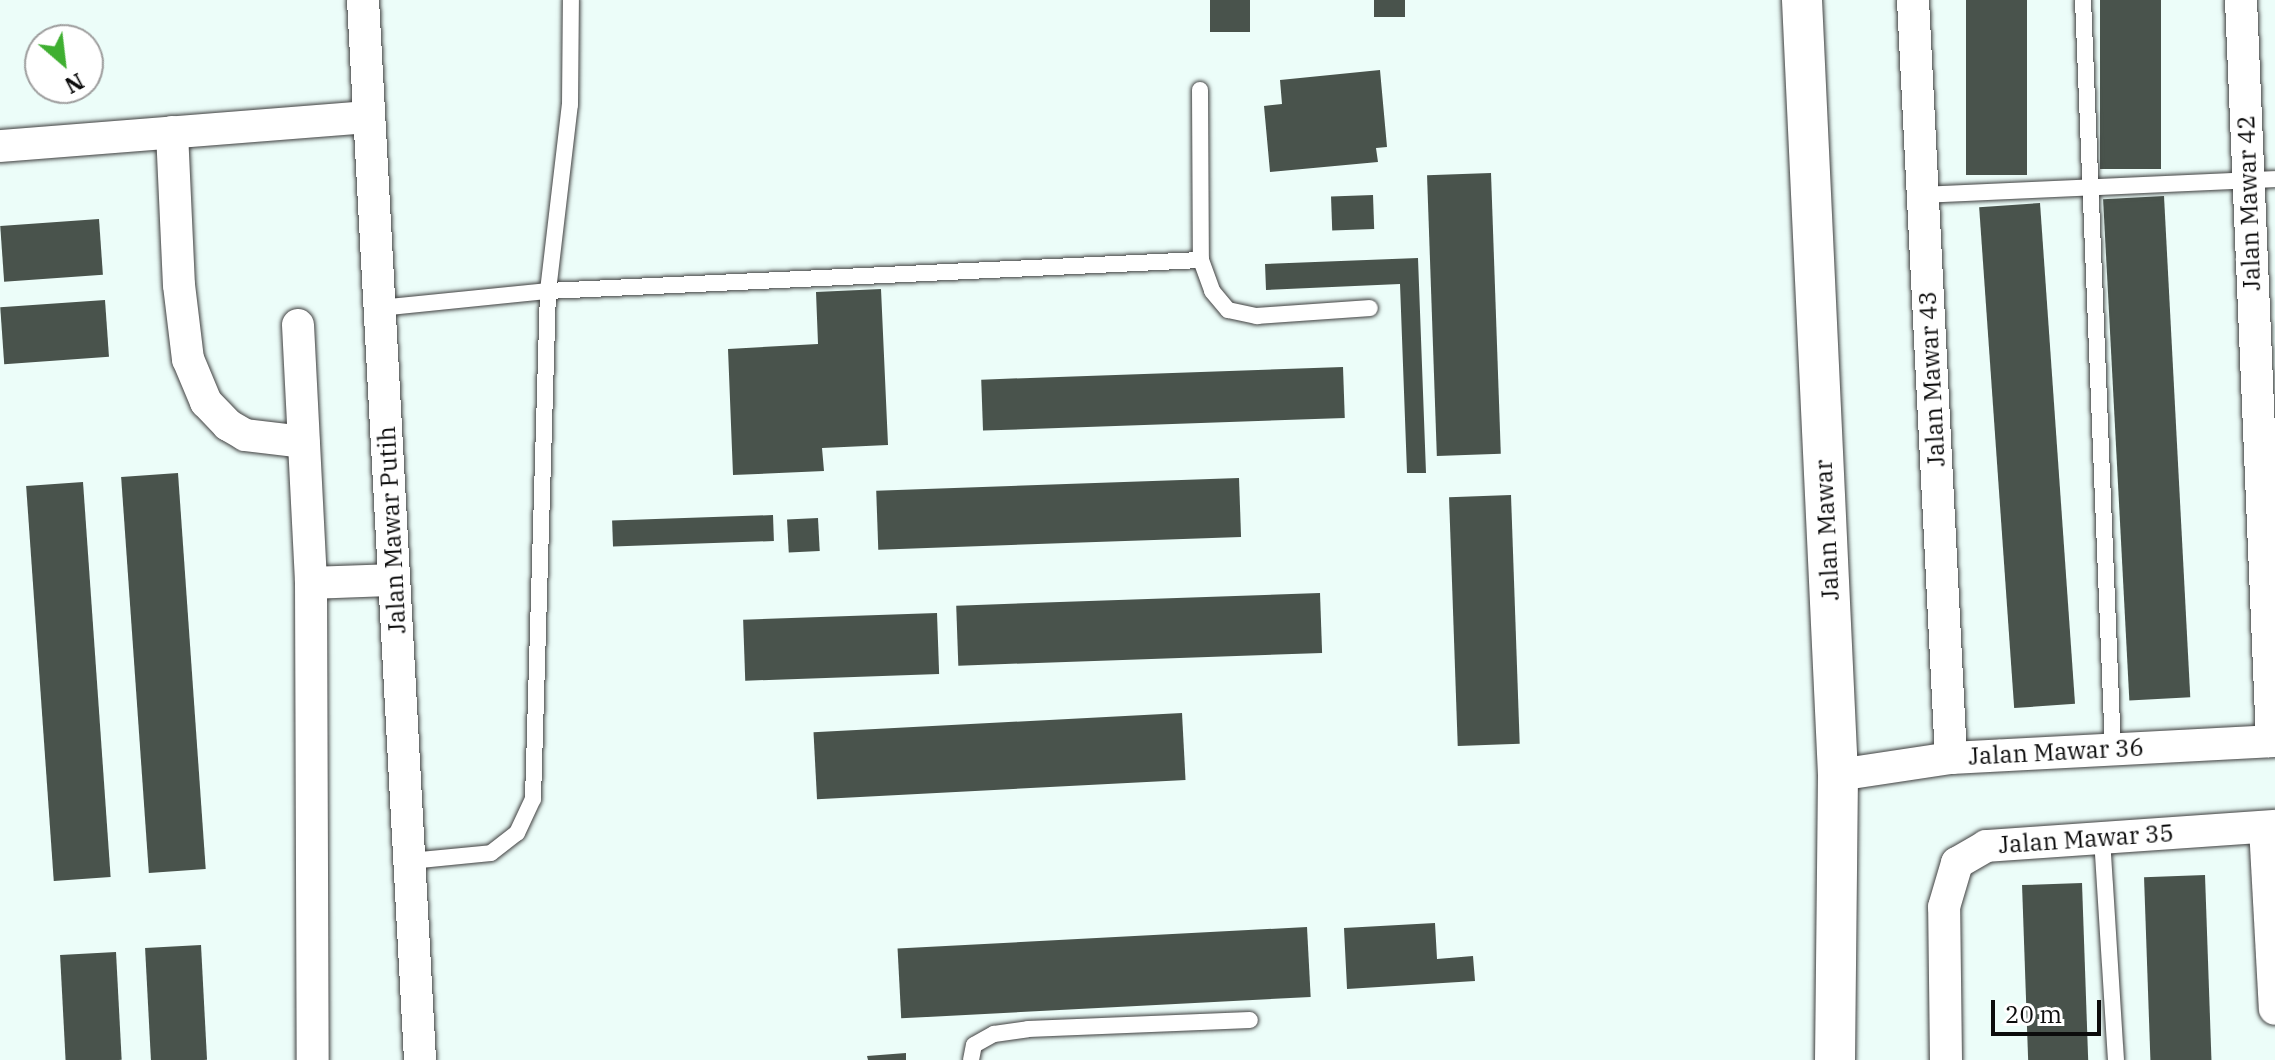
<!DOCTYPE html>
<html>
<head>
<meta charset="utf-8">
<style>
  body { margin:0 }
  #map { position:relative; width:2275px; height:1060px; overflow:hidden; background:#ecfdf9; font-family:"IBM Plex Serif",serif }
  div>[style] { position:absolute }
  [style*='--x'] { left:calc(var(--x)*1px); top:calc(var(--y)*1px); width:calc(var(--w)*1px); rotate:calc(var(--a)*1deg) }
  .building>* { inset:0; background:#49534c; transform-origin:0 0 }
  .roads { filter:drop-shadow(0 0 2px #3f3f3f) drop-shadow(0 0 2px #3f3f3f) }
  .service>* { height:16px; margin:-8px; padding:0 8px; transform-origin:8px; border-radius:8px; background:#fff }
  .minor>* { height:32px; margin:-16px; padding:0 16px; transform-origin:16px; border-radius:16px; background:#fff }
  .tertiary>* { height:40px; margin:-20px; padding:0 20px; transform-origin:20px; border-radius:20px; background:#fff }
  span { translate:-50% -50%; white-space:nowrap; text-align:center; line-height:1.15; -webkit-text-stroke:8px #fff; paint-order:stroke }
  .street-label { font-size:24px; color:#0c0c0c }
  .north { position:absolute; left:24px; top:24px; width:80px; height:80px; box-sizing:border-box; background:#fff; border:2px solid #9e9e9e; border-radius:50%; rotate:152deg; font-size:22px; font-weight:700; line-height:32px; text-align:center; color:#0c0c0c }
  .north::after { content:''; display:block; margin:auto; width:28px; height:36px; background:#3faf31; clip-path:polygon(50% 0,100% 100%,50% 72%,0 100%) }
  .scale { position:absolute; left:1991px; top:1000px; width:110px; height:36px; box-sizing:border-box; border:4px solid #0c0c0c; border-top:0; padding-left:10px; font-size:24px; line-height:28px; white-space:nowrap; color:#0c0c0c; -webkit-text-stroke:6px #fff; paint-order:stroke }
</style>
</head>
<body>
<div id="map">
  <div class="building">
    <div style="left:1210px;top:0;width:40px;height:32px"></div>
    <div style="left:1374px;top:0;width:31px;height:17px"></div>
    <div style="left:1966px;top:0;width:61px;height:175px"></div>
    <div style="left:2100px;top:0;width:61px;height:169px"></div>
    <div style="clip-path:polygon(1380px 70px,1387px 147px,1376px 148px,1378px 162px,1270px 172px,1264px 106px,1282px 104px,1280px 80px)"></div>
    <div style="left:1491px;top:173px;width:281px;height:64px;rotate:88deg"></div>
    <div style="left:1373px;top:195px;width:34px;height:42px;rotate:88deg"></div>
    <div style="left:2164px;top:196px;width:502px;height:61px;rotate:87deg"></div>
    <div style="left:2040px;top:203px;width:502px;height:61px;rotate:86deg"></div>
    <div style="left:99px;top:219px;width:56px;height:99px;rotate:86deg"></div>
    <div style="clip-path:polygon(1418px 258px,1426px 473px,1407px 473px,1400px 284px,1266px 290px,1265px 264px)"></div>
    <div style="clip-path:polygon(881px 289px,888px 445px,822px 448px,824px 471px,733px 475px,728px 349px,818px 344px,816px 292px)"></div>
    <div style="left:105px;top:300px;width:57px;height:105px;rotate:86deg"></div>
    <div style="left:1343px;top:367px;width:51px;height:362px;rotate:88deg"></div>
    <div style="left:178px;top:473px;width:397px;height:57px;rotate:86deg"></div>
    <div style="left:1239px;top:478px;width:59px;height:363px;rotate:88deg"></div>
    <div style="left:83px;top:482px;width:396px;height:57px;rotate:86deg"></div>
    <div style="left:1511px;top:495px;width:249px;height:62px;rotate:88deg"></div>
    <div style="left:773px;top:515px;width:26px;height:161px;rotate:88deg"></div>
    <div style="left:818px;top:518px;width:33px;height:31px;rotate:87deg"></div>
    <div style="left:1320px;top:593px;width:60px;height:364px;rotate:88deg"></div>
    <div style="left:937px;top:613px;width:61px;height:194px;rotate:88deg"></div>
    <div style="left:1182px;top:713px;width:67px;height:369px;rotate:87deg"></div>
    <div style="left:2205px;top:875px;width:185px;height:61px;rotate:88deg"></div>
    <div style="left:2082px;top:883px;width:177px;height:60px;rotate:88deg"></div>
    <div style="clip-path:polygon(1435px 923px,1437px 959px,1473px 956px,1475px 981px,1347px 989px,1344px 928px)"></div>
    <div style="left:1307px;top:927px;width:70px;height:410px;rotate:87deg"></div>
    <div style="left:201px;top:945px;width:115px;height:56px;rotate:87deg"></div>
    <div style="left:116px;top:952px;width:108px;height:56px;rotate:87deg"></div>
    <div style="clip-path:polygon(906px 1053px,906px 1060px,868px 1060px,867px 1056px)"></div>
  </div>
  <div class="roads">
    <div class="service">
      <div style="--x:2083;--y:0;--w:750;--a:87.71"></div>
      <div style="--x:1200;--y:90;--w:170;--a:89.7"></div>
      <div style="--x:1201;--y:260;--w:33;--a:70"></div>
      <div style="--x:1212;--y:291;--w:25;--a:50"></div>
      <div style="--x:1228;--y:310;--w:30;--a:12"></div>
      <div style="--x:1257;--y:316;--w:113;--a:-4"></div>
      <div style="--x:1923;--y:195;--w:352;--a:-2.6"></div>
      <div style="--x:380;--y:308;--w:169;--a:-5.8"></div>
      <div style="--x:548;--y:291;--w:654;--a:-2.72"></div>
      <div style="--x:2102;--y:838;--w:222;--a:86.4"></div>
      <div style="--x:410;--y:861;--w:81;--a:-5.6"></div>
      <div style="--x:491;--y:853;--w:33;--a:-38"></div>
      <div style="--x:517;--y:833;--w:38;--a:-65"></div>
      <div style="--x:533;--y:799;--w:508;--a:-88.31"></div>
      <div style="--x:548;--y:291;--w:187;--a:-83.3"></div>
      <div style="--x:570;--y:105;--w:105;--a:-89.5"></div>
      <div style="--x:971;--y:1060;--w:15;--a:-79"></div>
      <div style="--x:974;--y:1045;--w:23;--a:-29"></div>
      <div style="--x:994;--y:1034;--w:34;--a:-8"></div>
      <div style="--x:1028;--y:1029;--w:222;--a:-2.3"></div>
    </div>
    <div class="minor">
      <div style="--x:363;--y:0;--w:1062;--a:86.92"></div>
      <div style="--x:1913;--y:0;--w:759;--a:87.13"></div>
      <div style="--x:2241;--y:0;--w:742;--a:87.6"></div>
      <div style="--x:172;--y:132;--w:153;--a:87.4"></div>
      <div style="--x:179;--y:285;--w:75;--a:83.1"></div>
      <div style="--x:188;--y:359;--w:47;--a:67.3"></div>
      <div style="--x:206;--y:402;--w:32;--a:46"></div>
      <div style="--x:228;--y:425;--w:20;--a:30"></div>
      <div style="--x:245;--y:435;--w:59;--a:6.8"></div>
      <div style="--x:0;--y:146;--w:369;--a:-4.5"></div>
      <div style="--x:298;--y:325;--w:258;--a:87.1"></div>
      <div style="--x:311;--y:583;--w:477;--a:89.8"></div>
      <div style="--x:311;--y:583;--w:83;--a:-2.1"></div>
      <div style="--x:1838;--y:775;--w:114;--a:-8.6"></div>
      <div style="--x:1951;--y:758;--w:324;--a:-3"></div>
      <div style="--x:2265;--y:827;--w:182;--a:86.9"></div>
      <div style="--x:1946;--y:1060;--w:153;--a:-90.7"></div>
      <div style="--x:1944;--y:907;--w:46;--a:-73.5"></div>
      <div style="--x:1957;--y:863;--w:34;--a:-30"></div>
      <div style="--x:1986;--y:846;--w:290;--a:-4"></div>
    </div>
    <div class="tertiary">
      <div style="--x:1802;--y:0;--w:776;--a:87.34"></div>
      <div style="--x:1838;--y:775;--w:285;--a:90.6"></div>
    </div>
  </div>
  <div class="street-label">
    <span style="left:2249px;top:203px;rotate:-92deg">Jalan Mawar 42</span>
    <span style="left:1932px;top:379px;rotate:-93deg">Jalan Mawar 43</span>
    <span style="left:392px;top:530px;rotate:-93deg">Jalan Mawar Putih</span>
    <span style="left:1827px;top:530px;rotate:-93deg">Jalan Mawar</span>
    <span style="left:2056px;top:752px;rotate:-3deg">Jalan Mawar 36</span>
    <span style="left:2086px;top:839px;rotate:-4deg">Jalan Mawar 35</span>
  </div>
  <div class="north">N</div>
  <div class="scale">20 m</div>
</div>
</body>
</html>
